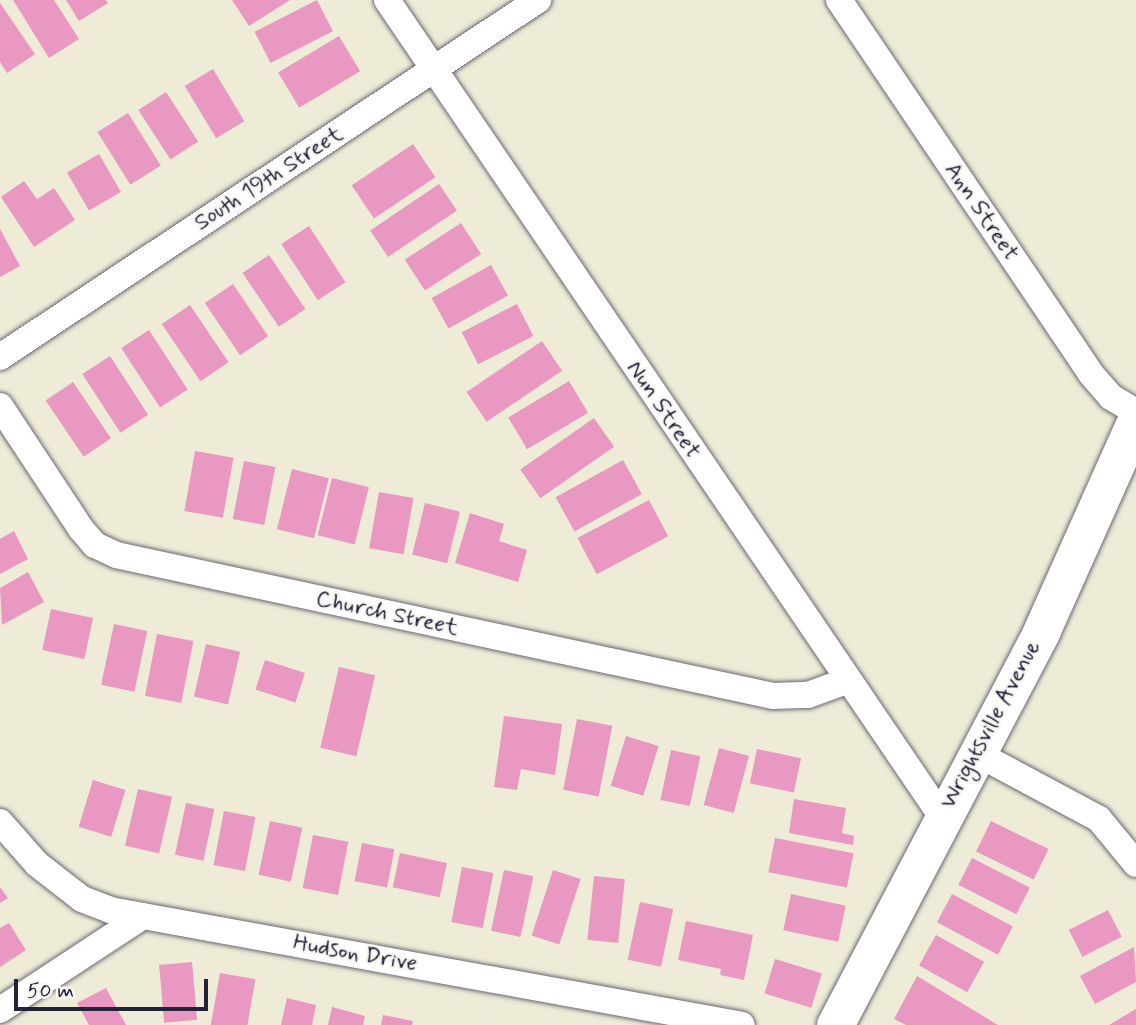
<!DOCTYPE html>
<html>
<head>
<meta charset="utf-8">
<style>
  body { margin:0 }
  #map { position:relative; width:1136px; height:1025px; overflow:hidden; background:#eeebd7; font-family:Mynerve,sans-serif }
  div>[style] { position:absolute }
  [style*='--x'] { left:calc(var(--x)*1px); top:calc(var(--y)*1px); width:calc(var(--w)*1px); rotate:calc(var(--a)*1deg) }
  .building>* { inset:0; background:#e998c1; transform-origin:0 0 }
  .roads { filter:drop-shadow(0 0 2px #696872) drop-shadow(0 0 2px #696872) }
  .street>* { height:26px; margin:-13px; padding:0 13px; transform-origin:13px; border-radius:13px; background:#fff }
  .secondary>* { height:37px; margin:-18.5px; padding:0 18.5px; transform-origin:18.5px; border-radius:18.5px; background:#fff }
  span { translate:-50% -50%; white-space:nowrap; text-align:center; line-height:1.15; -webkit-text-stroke:5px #f6f6f2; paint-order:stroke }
  .street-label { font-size:23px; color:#22223b }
  .scale { position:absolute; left:14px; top:979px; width:194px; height:32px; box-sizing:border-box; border:4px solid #22223b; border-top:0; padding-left:9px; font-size:21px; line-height:24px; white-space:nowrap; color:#22223b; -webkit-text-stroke:5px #f6f6f2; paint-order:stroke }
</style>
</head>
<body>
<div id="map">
  <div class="building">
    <div style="clip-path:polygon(13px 0,54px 0,79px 39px,49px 58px)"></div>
    <div style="clip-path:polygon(66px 0,106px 0,108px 3px,79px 21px)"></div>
    <div style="clip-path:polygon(232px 0,290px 0,249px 26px)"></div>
    <div style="left:317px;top:0;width:35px;height:70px;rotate:63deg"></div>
    <div style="clip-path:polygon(0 3px,35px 54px,7px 73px,0 62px)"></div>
    <div style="left:339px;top:36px;width:41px;height:71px;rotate:59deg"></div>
    <div style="left:213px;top:69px;width:61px;height:33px;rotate:59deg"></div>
    <div style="left:166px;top:92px;width:59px;height:33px;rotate:57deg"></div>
    <div style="left:128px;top:113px;width:62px;height:36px;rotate:58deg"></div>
    <div style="left:413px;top:144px;width:40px;height:74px;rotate:56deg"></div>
    <div style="left:99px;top:154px;width:44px;height:37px;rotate:60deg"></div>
    <div style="clip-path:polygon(24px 181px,37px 199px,54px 188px,75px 220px,34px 247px,1px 197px)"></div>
    <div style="left:439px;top:184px;width:32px;height:83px;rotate:56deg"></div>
    <div style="left:461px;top:223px;width:37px;height:67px;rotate:57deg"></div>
    <div style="left:309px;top:226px;width:67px;height:33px;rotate:57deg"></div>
    <div style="clip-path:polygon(0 229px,20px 266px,0 277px)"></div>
    <div style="left:269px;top:255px;width:65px;height:32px;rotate:56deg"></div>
    <div style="left:491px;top:265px;width:35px;height:68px;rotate:61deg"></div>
    <div style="left:233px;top:284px;width:63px;height:34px;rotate:56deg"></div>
    <div style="left:517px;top:304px;width:36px;height:62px;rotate:63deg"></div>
    <div style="left:190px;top:305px;width:69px;height:34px;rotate:56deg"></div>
    <div style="left:149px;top:330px;width:71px;height:33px;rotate:57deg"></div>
    <div style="left:542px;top:341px;width:36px;height:91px;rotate:56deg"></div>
    <div style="left:110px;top:356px;width:70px;height:33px;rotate:57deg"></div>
    <div style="left:569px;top:381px;width:37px;height:71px;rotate:59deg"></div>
    <div style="left:73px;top:382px;width:68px;height:33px;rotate:56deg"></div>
    <div style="left:594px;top:418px;width:35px;height:90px;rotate:55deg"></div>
    <div style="left:195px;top:451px;width:39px;height:61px;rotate:10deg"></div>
    <div style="left:623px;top:460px;width:39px;height:77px;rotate:61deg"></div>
    <div style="left:244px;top:461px;width:32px;height:59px;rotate:11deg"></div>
    <div style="left:292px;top:469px;width:38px;height:62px;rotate:14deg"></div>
    <div style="left:332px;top:478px;width:38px;height:59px;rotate:14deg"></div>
    <div style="left:379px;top:492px;width:35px;height:57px;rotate:10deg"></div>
    <div style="left:649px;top:500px;width:41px;height:81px;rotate:62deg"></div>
    <div style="left:425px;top:503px;width:36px;height:53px;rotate:14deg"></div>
    <div style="clip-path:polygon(470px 513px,504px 524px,499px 541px,527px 550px,518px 582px,455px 563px)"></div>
    <div style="clip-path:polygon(14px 531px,28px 559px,0 574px,0 539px)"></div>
    <div style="clip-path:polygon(28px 572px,44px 602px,2px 625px,0 588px)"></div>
    <div style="left:51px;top:609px;width:43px;height:42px;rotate:12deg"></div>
    <div style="left:114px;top:624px;width:34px;height:62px;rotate:12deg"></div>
    <div style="left:157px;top:634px;width:37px;height:63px;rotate:11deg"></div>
    <div style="left:206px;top:644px;width:35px;height:54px;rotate:13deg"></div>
    <div style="left:265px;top:660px;width:42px;height:31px;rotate:18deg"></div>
    <div style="left:339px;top:667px;width:37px;height:83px;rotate:13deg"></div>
    <div style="clip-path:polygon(504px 716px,562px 724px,555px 775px,521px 769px,517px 790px,494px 787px)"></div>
    <div style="left:577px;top:719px;width:36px;height:72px;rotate:11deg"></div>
    <div style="left:626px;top:736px;width:34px;height:52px;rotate:17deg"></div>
    <div style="left:719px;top:748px;width:31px;height:59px;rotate:15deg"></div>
    <div style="left:757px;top:749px;width:45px;height:35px;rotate:12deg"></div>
    <div style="left:671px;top:750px;width:30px;height:51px;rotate:12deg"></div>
    <div style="left:93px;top:780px;width:34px;height:49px;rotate:17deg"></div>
    <div style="left:138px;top:789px;width:35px;height:58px;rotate:13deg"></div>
    <div style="clip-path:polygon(794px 799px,846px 808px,842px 833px,854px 836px,853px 845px,789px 833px)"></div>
    <div style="left:186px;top:803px;width:29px;height:53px;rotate:12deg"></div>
    <div style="left:224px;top:811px;width:32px;height:55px;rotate:11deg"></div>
    <div style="left:270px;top:821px;width:33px;height:55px;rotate:12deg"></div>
    <div style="left:991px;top:821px;width:64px;height:34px;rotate:26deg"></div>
    <div style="left:313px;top:835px;width:36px;height:54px;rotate:11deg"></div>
    <div style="left:775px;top:838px;width:80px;height:35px;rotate:11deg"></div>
    <div style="left:362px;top:843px;width:33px;height:39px;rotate:11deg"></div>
    <div style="left:400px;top:853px;width:48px;height:35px;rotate:12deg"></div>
    <div style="left:972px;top:858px;width:65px;height:30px;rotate:27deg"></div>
    <div style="left:462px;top:867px;width:32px;height:56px;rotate:11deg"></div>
    <div style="left:504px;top:870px;width:30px;height:62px;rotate:12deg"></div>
    <div style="left:553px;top:870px;width:29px;height:69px;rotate:18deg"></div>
    <div style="left:594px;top:876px;width:31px;height:64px;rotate:6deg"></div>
    <div style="clip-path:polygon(0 887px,8px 898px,0 903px)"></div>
    <div style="left:791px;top:894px;width:56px;height:37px;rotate:12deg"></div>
    <div style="left:952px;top:894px;width:69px;height:32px;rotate:28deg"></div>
    <div style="left:640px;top:902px;width:34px;height:59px;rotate:12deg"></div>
    <div style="left:1108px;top:910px;width:30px;height:44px;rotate:63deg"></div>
    <div style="clip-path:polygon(686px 921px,753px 935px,744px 980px,720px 975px,721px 969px,678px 960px)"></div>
    <div style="clip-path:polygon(9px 923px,26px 950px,0 967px,0 928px)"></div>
    <div style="left:936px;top:935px;width:55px;height:35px;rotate:29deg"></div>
    <div style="clip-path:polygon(1134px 947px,1136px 982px,1095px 1004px,1080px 976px)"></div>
    <div style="left:775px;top:959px;width:49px;height:36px;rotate:17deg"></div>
    <div style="left:192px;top:962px;width:58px;height:33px;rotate:85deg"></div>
    <div style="left:220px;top:973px;width:36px;height:53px;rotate:10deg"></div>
    <div style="clip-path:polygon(917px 976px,998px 1025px,906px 1025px,894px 1019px)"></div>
    <div style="clip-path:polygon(106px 988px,126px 1025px,89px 1025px,77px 1003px)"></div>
    <div style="clip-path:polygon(287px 998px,316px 1005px,312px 1025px,281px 1025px)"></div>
    <div style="clip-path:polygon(332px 1007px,365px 1016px,363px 1025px,328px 1025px)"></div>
    <div style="clip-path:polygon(1136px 1009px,1136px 1025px,1109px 1025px)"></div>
    <div style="clip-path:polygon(383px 1015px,413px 1021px,412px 1025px,381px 1025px)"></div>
  </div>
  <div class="roads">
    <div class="street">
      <div style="--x:387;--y:0;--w:988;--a:55.81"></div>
      <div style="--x:839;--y:0;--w:451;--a:56"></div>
      <div style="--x:1091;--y:374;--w:30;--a:49"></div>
      <div style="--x:1111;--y:397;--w:29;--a:31"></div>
      <div style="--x:0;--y:357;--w:646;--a:-33.57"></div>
      <div style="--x:0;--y:406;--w:147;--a:56.6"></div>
      <div style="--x:81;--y:529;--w:21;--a:49"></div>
      <div style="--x:95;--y:545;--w:23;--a:25"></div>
      <div style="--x:116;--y:555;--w:672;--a:12.11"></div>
      <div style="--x:773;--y:696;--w:35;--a:-2"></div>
      <div style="--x:808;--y:695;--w:40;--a:-20.2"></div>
      <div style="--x:978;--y:754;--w:137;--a:28.2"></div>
      <div style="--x:1099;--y:819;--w:58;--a:50.6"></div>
      <div style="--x:0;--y:822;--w:56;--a:48.6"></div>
      <div style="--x:37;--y:864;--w:57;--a:37.9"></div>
      <div style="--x:82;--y:899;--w:30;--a:21"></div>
      <div style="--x:110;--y:910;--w:642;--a:10.31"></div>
      <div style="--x:0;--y:1010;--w:171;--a:-33.3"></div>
    </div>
    <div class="secondary">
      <div style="--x:835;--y:1025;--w:444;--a:-62.3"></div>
      <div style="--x:1041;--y:632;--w:232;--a:-65.9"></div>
    </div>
  </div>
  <div class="street-label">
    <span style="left:269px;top:179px;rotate:-33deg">South 19th Street</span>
    <span style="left:981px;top:212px;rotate:56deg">Ann Street</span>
    <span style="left:663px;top:410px;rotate:56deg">Nun Street</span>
    <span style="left:387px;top:614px;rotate:12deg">Church Street</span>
    <span style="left:991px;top:725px;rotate:-62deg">Wrightsville Avenue</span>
    <span style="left:355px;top:954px;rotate:10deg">Hudson Drive</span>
  </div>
  <div class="scale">50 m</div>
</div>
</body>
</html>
